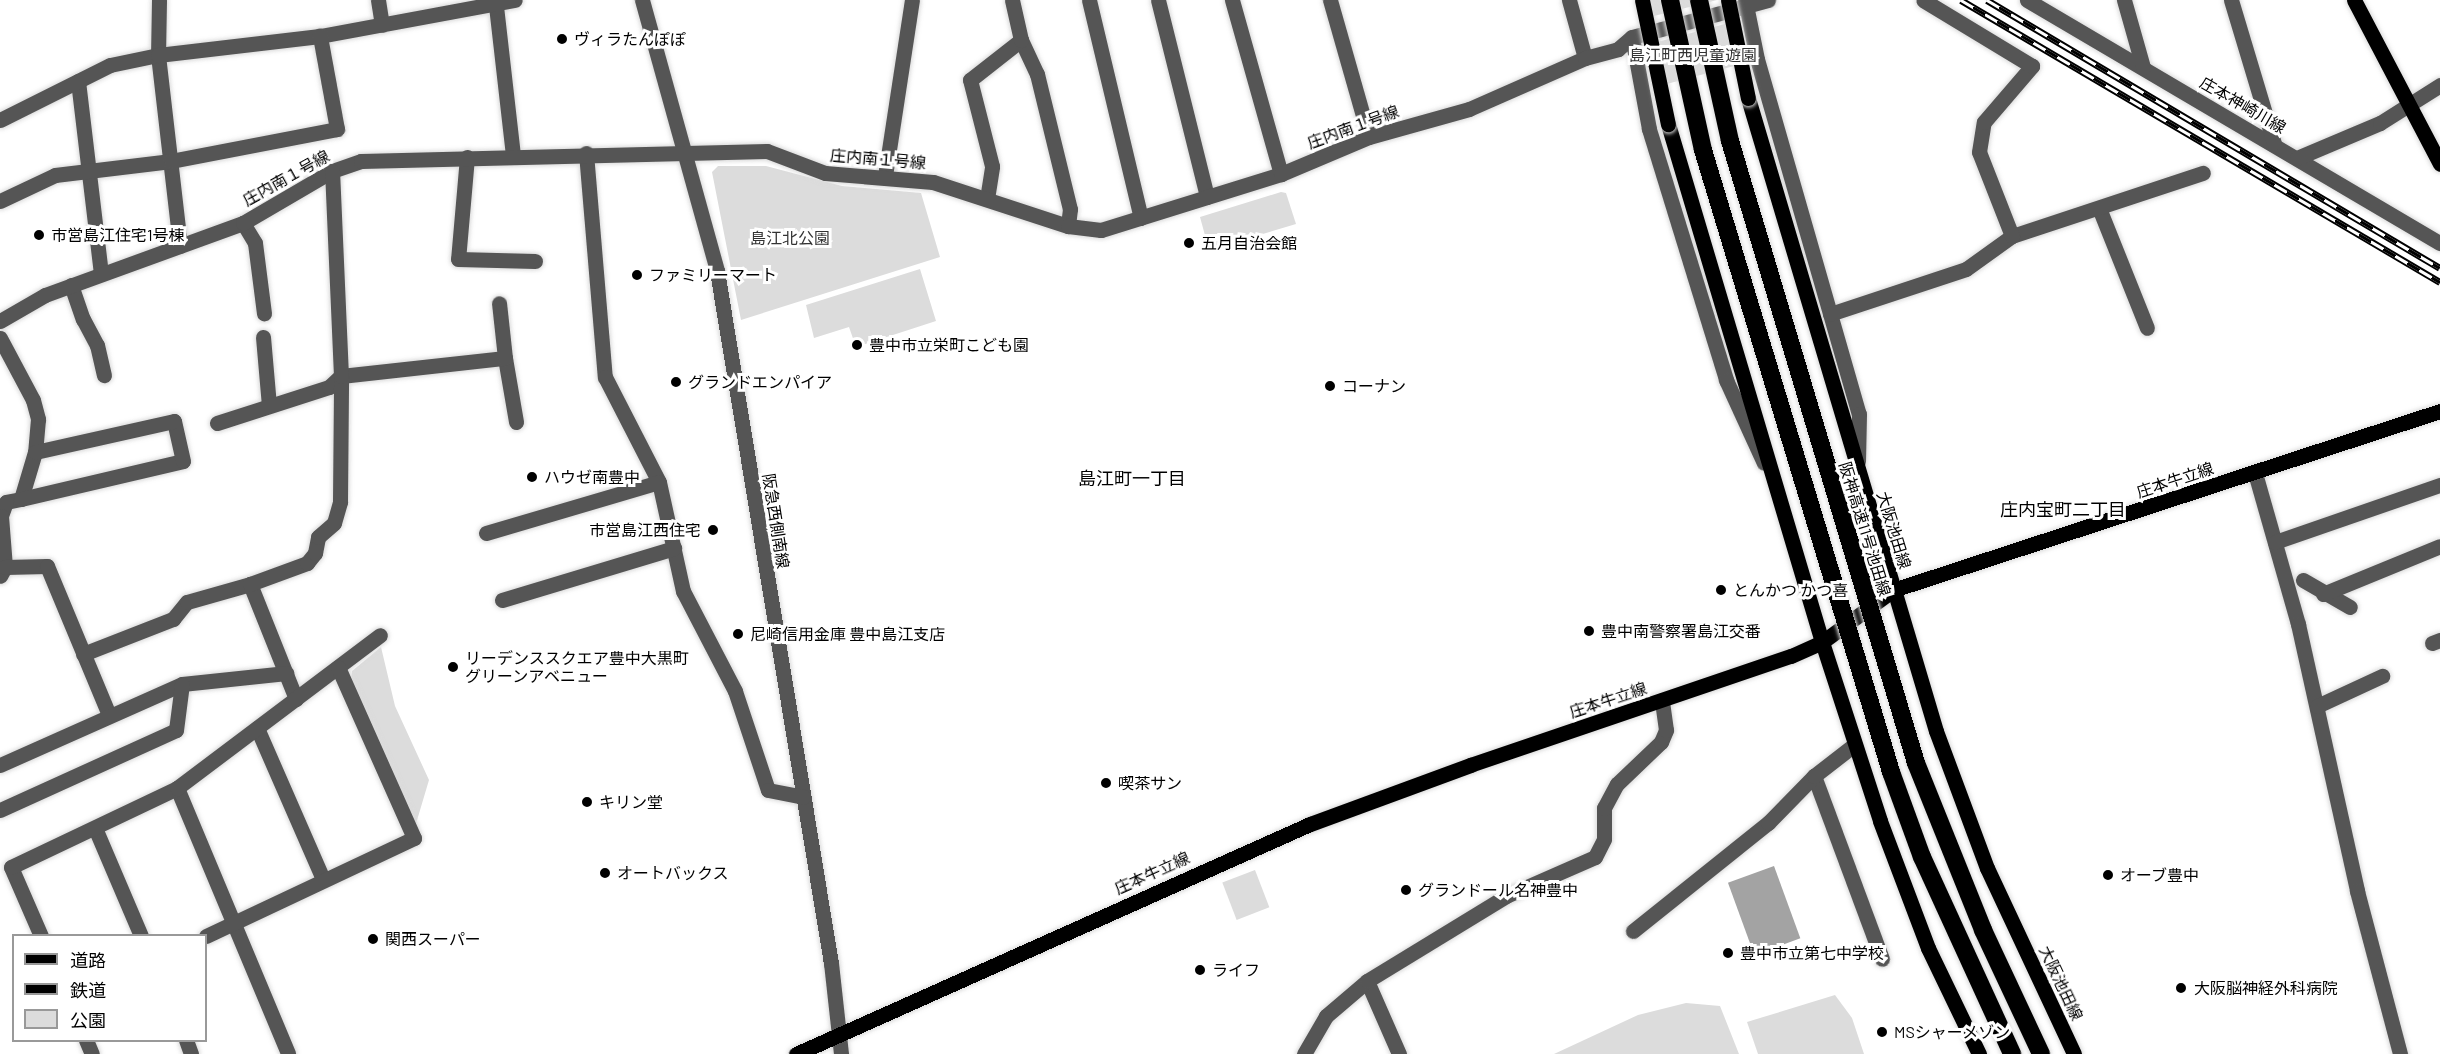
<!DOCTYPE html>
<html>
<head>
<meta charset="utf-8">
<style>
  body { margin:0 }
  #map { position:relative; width:2440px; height:1054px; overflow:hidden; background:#fff; font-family:Barlow,"Noto Sans JP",sans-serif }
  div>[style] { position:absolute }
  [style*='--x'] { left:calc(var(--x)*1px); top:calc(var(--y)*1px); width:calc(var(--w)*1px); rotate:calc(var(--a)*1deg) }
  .green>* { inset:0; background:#dcdcdc; transform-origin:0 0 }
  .water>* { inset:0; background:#a3a3a3; transform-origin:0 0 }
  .roads { filter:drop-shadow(0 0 2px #dbdbdb) drop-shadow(0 0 2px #dbdbdb) }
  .minor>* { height:15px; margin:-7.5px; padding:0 7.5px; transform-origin:7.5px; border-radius:7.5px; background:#555 }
  .major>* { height:15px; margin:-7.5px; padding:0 7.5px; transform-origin:7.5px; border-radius:7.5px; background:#000 }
  .rail>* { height:7px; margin-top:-3.5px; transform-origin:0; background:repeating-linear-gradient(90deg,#fff 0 14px,#000 0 28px); box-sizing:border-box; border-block:2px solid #000 }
  .bridges { filter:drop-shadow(0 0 2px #dbdbdb) drop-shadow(0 0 2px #dbdbdb) }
  .major-bridge>* { height:15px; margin:-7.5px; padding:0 7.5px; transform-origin:7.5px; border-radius:7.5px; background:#000 }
  .highway-bridge>* { height:18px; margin:-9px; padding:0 9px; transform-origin:9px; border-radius:9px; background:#000 }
  .dots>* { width:16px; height:16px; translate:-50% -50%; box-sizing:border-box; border:3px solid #fff; border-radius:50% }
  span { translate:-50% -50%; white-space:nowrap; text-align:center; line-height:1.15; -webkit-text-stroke:6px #fff; paint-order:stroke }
  .poi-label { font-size:16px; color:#000 }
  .left { translate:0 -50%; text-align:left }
  .right { translate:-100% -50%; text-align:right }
  .park-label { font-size:16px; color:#333 }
  .street-label { font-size:16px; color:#000 }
  .neighbourhood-label { font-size:18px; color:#000 }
  .legend { position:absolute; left:12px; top:934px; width:195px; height:108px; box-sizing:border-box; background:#fff; border:2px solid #999; margin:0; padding:8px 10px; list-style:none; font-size:18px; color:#000 }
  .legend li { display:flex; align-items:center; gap:12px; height:30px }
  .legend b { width:30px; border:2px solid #999 }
</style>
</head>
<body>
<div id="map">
  <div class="green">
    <div style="clip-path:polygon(1639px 0,1717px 0,1642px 19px)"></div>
    <div style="left:1736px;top:21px;width:43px;height:92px;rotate:75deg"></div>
    <div style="clip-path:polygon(718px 166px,766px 166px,842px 186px,921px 193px,940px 257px,741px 320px,712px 172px)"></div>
    <div style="clip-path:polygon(1281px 192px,1286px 193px,1296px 224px,1209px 250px,1200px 217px)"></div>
    <div style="clip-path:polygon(920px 269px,936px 321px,856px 347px,849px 327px,814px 338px,806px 305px)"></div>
    <div style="clip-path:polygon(381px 647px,395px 706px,429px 780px,415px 827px,351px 681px,352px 671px)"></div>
    <div style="left:1255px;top:870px;width:40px;height:35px;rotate:69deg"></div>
    <div style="clip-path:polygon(1835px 995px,1852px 1018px,1864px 1054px,1758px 1054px,1747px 1022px)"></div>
    <div style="clip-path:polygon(1686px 1003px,1720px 1006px,1739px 1054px,1554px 1054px,1638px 1015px)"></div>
  </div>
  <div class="water">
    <div style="left:1774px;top:866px;width:77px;height:49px;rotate:70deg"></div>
  </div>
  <div class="roads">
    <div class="minor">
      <div style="--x:159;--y:0;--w:55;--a:91"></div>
      <div style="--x:158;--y:55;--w:192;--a:83.4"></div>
      <div style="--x:378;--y:0;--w:25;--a:81"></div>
      <div style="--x:642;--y:0;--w:281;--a:74.5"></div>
      <div style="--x:717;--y:271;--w:701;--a:80.65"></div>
      <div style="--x:831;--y:963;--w:92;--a:83.7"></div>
      <div style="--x:1089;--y:0;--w:224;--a:76.6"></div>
      <div style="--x:1158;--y:0;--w:203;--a:76"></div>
      <div style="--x:1232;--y:0;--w:181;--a:74.3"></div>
      <div style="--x:1330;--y:0;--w:142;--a:74.1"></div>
      <div style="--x:1569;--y:0;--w:60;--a:74.6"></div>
      <div style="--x:1745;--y:0;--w:60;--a:78.5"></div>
      <div style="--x:1757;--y:59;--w:369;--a:74"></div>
      <div style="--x:1859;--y:414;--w:47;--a:91.2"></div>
      <div style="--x:2027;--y:0;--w:479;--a:30.5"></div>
      <div style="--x:2124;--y:0;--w:70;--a:74.2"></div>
      <div style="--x:2231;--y:0;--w:149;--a:73.3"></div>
      <div style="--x:496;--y:6;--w:151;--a:83.5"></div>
      <div style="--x:1632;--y:37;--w:94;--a:79.5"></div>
      <div style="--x:1649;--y:129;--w:263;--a:72.9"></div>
      <div style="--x:1726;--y:380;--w:91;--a:65.4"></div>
      <div style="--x:1021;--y:40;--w:38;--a:65"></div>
      <div style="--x:1037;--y:74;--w:139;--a:76.3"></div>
      <div style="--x:1070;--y:209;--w:17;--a:97"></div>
      <div style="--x:78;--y:81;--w:194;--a:83.2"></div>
      <div style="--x:0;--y:120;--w:123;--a:-26.6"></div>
      <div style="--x:110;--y:65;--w:49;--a:-11.8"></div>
      <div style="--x:158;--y:55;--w:163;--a:-6.7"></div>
      <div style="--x:320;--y:36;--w:198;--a:-10.5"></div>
      <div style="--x:586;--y:153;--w:225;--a:85.2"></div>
      <div style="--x:605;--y:377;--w:118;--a:62.8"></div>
      <div style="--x:659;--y:482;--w:112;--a:77.6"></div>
      <div style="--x:683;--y:591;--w:113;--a:62.5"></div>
      <div style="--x:735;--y:691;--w:104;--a:71.6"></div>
      <div style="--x:768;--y:790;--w:36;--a:11"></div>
      <div style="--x:467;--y:157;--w:102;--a:95"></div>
      <div style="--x:458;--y:259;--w:77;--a:1.5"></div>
      <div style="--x:2297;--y:158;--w:90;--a:-22.9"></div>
      <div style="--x:2380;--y:123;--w:71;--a:-32.3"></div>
      <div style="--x:885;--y:176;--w:178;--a:-81.3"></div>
      <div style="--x:987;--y:199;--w:33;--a:-81"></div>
      <div style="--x:992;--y:166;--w:89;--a:-104.3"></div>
      <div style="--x:970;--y:80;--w:65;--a:-38.1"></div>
      <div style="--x:1021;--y:40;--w:41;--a:-102.7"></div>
      <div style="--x:0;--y:201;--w:61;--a:-25.3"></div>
      <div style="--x:55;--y:175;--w:117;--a:-6.9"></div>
      <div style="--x:171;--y:161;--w:169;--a:-10.9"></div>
      <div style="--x:337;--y:129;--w:95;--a:-100.4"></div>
      <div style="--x:2099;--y:208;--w:129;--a:68.2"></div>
      <div style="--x:243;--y:223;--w:23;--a:59"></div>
      <div style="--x:255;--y:243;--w:71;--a:82.7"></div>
      <div style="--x:2012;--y:236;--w:201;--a:-18.3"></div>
      <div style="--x:71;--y:285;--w:36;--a:71"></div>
      <div style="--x:83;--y:319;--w:30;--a:62"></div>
      <div style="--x:97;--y:345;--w:31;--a:77"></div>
      <div style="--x:1830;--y:314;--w:143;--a:-18.3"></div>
      <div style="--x:1966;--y:269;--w:57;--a:-35.7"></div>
      <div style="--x:2012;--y:236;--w:90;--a:-111.4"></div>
      <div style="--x:1979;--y:152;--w:30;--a:-81"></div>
      <div style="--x:1984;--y:122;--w:74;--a:-49.4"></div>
      <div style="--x:2032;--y:66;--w:127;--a:-148.8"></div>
      <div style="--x:0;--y:321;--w:52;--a:-30"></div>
      <div style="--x:45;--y:295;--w:211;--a:-20"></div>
      <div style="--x:243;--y:223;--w:103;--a:-30.3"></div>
      <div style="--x:332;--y:171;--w:31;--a:-19"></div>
      <div style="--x:361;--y:161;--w:406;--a:-1.4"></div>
      <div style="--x:767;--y:151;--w:62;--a:20.8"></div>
      <div style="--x:825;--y:173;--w:108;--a:4.8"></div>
      <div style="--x:933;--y:182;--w:142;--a:18.1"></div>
      <div style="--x:1068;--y:226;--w:33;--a:7"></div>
      <div style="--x:1101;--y:230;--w:189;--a:-17.3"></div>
      <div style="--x:1281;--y:174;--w:95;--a:-22.8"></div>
      <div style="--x:1369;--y:137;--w:104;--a:-15.6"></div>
      <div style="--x:1469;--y:109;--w:127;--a:-23.7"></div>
      <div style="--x:1585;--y:58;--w:34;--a:-15"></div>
      <div style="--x:1618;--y:49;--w:18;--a:-41"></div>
      <div style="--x:1632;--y:37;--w:141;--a:-15.2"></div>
      <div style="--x:263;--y:337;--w:69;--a:85"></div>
      <div style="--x:0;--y:338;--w:70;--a:62"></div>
      <div style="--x:33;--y:400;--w:20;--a:75"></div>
      <div style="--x:38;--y:419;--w:33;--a:95"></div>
      <div style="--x:35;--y:452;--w:49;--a:106.6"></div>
      <div style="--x:21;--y:499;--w:15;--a:169"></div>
      <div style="--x:6;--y:502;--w:15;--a:110"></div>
      <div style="--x:1;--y:516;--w:51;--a:85.5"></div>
      <div style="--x:5;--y:567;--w:10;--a:119"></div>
      <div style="--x:505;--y:358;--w:65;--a:80.2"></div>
      <div style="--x:217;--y:423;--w:118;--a:-17.8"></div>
      <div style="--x:329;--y:387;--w:16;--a:-43"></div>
      <div style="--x:341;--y:376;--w:165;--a:-6.3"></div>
      <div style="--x:505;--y:358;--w:55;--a:-96.2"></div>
      <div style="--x:2255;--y:473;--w:157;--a:74.1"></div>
      <div style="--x:2298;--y:624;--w:273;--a:77.5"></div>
      <div style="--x:2357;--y:891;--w:169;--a:75.2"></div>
      <div style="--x:21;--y:499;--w:166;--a:-13.2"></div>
      <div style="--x:183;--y:461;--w:41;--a:-102.7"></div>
      <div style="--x:174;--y:421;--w:142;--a:167.4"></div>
      <div style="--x:486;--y:533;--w:180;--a:-16.4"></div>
      <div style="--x:2275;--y:542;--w:175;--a:-19.1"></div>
      <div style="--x:5;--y:567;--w:42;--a:-1.4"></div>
      <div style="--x:47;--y:566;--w:161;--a:67.4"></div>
      <div style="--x:2303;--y:580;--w:54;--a:29.9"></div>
      <div style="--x:2323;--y:594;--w:126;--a:-22.3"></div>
      <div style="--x:502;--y:600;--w:180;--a:-16.8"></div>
      <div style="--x:2432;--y:643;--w:9;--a:-21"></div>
      <div style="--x:83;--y:654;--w:97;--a:-21.3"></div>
      <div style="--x:173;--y:619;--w:22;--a:-51"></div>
      <div style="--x:187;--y:602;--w:66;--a:-15.9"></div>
      <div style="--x:296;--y:699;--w:124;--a:-111.8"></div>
      <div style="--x:250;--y:584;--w:61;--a:-20.2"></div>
      <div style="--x:307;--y:563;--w:13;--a:-51"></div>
      <div style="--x:315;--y:553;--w:16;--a:-79"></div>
      <div style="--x:318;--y:537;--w:21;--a:-41"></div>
      <div style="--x:334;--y:523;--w:22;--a:-74"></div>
      <div style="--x:340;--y:502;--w:126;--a:-89.5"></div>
      <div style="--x:341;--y:376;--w:205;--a:-92.5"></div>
      <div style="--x:2317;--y:706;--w:72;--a:-24.8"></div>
      <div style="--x:257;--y:728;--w:165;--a:66.4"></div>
      <div style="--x:0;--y:765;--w:199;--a:-24"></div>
      <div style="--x:182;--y:684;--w:105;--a:-6"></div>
      <div style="--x:1814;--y:776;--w:195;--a:69.6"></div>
      <div style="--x:177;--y:788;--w:288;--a:67.3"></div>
      <div style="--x:0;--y:810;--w:193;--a:-24.4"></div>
      <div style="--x:176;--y:730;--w:46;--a:-82.6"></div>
      <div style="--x:95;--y:828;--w:117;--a:66.9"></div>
      <div style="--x:1633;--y:931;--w:173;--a:-38.7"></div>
      <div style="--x:1768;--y:823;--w:66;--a:-45.6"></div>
      <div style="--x:1814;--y:776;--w:51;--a:-37.8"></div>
      <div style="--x:41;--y:936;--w:75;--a:-113.5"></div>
      <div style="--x:11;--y:867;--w:184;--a:-25.4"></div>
      <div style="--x:177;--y:788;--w:254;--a:-37"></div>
      <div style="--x:206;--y:936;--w:230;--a:-25.2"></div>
      <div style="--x:414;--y:838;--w:187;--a:-114"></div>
      <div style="--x:1367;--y:981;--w:80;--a:66.3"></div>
      <div style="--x:86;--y:1040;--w:15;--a:67"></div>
      <div style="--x:186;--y:1040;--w:15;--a:70"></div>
      <div style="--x:1304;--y:1054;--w:44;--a:-59.9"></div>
      <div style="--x:1326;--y:1016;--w:54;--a:-40.5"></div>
      <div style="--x:1367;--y:981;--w:163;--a:-31.4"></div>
      <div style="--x:1506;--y:896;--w:97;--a:-23.7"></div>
      <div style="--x:1595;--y:857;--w:20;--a:-63"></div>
      <div style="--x:1604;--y:839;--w:31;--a:-90"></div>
      <div style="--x:1604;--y:808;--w:27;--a:-62"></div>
      <div style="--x:1617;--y:784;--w:61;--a:-43.7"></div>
      <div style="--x:1661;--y:742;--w:13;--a:-67"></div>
      <div style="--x:1666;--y:730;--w:30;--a:-98"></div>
    </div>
    <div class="major">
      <div style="--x:2354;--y:0;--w:185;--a:62.3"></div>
      <div style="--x:1748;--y:98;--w:660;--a:73.46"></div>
      <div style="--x:1936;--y:731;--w:146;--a:69.6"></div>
      <div style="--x:1987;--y:868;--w:205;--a:64.9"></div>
      <div style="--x:1668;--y:124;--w:540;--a:73.44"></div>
      <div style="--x:1822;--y:642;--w:188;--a:72"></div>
      <div style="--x:1880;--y:821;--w:136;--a:69.3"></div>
      <div style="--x:1928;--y:948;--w:118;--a:64.3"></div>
      <div style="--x:796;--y:1054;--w:563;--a:-24.11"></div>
      <div style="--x:1310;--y:824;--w:171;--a:-20.2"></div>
      <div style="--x:1470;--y:765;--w:339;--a:-18.8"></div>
      <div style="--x:1791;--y:656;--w:34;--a:-24"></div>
      <div style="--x:1822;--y:642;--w:88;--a:-36.2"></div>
      <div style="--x:1893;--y:590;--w:576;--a:-18.12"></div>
    </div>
  </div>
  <div class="rail">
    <div style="--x:1961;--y:0;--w:556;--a:30.49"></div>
    <div style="--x:1987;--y:0;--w:526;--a:30.61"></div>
  </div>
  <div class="bridges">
    <div class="major-bridge">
      <div style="--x:1642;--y:0;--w:127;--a:78.2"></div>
      <div style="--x:1728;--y:0;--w:100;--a:78.5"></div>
    </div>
    <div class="highway-bridge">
      <div style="--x:1670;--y:0;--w:154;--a:77.6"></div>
      <div style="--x:1703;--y:150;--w:650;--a:73.18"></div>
      <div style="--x:1891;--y:772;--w:90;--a:70"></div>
      <div style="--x:1922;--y:857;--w:217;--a:65.4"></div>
      <div style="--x:1699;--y:0;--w:144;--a:77.6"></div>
      <div style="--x:1730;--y:141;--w:649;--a:73.35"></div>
      <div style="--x:1916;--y:763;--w:180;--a:68.1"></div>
      <div style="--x:1983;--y:930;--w:137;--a:64.9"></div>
    </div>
  </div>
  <div class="dots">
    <div style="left:562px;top:39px;background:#000"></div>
    <div style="left:39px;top:235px;background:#000"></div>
    <div style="left:1189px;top:243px;background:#000"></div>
    <div style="left:637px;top:275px;background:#000"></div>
    <div style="left:857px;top:345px;background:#000"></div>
    <div style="left:676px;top:382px;background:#000"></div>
    <div style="left:1330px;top:386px;background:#000"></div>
    <div style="left:532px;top:477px;background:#000"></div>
    <div style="left:713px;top:530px;background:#000"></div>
    <div style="left:1721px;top:590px;background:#000"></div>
    <div style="left:1589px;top:631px;background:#000"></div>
    <div style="left:738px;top:634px;background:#000"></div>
    <div style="left:453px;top:667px;background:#000"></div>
    <div style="left:1106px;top:783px;background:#000"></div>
    <div style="left:587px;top:802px;background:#000"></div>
    <div style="left:605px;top:873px;background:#000"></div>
    <div style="left:2108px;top:875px;background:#000"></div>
    <div style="left:1406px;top:890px;background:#000"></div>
    <div style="left:373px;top:939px;background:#000"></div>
    <div style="left:1728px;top:953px;background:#000"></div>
    <div style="left:1200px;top:970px;background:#000"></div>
    <div style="left:2181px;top:988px;background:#000"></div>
    <div style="left:1882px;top:1032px;background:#000"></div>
  </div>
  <div class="poi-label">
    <span class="left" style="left:574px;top:39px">ヴィラたんぽぽ</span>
    <span class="left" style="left:51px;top:235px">市営島江住宅1号棟</span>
    <span class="left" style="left:1201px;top:243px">五月自治会館</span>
    <span class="left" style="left:649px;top:275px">ファミリーマート</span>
    <span class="left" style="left:869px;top:345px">豊中市立栄町こども園</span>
    <span class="left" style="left:688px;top:382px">グランドエンパイア</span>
    <span class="left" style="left:1342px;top:386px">コーナン</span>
    <span class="left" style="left:544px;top:477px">ハウゼ南豊中</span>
    <span class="right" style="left:701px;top:530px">市営島江西住宅</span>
    <span class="left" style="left:1733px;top:590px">とんかつ かつ喜</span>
    <span class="left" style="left:1601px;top:631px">豊中南警察署島江交番</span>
    <span class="left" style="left:750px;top:634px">尼崎信用金庫 豊中島江支店</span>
    <span class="left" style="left:465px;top:667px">リーデンススクエア豊中大黒町<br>グリーンアベニュー</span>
    <span class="left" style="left:1118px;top:783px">喫茶サン</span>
    <span class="left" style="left:599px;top:802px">キリン堂</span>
    <span class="left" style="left:617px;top:873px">オートバックス</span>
    <span class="left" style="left:2120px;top:875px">オーブ豊中</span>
    <span class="left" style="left:1418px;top:890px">グランドール名神豊中</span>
    <span class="left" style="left:385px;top:939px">関西スーパー</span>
    <span class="left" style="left:1740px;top:953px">豊中市立第七中学校</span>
    <span class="left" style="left:1212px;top:970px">ライフ</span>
    <span class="left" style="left:2194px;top:988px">大阪脳神経外科病院</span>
    <span class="left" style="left:1894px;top:1032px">MSシャーメゾン</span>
  </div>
  <div class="park-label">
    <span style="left:1693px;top:55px">島江町西児童遊園</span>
    <span style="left:790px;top:238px">島江北公園</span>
  </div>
  <div class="street-label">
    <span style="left:2243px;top:105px;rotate:30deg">庄本神崎川線</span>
    <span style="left:1353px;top:127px;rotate:-20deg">庄内南１号線</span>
    <span style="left:878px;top:159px;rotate:5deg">庄内南１号線</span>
    <span style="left:286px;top:178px;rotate:-29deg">庄内南１号線</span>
    <span style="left:2175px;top:480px;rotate:-18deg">庄本牛立線</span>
    <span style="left:776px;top:521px;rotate:81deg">阪急西側南線</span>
    <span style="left:1865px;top:529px;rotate:73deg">阪神高速11号池田線</span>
    <span style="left:1894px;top:530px;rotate:73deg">大阪池田線</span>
    <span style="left:1608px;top:700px;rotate:-18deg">庄本牛立線</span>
    <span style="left:1152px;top:873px;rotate:-24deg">庄本牛立線</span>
    <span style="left:2061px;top:983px;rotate:65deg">大阪池田線</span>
  </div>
  <div class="neighbourhood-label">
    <span style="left:1132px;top:478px">島江町一丁目</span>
    <span style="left:2063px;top:509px">庄内宝町二丁目</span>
  </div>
  <ul class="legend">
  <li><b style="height:8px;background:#000"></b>道路</li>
  <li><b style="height:8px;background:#000"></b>鉄道</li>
  <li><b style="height:16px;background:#dcdcdc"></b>公園</li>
  </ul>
</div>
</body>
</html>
